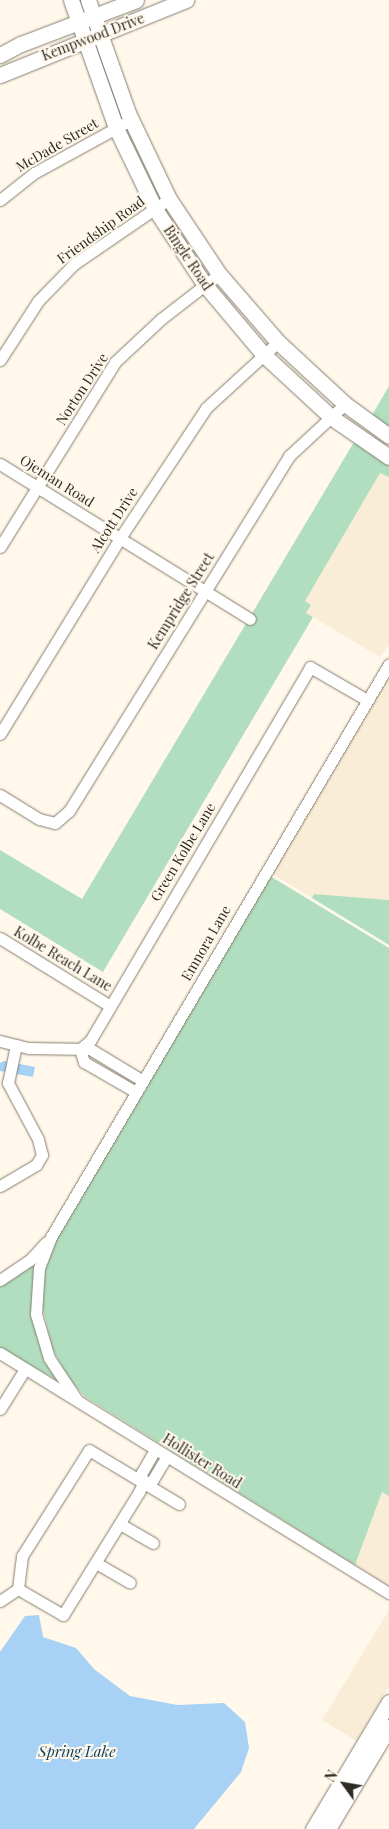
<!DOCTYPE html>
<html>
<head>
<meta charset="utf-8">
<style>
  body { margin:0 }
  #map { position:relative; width:389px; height:1829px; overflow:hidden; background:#fff8eb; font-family:"Playfair Display",serif }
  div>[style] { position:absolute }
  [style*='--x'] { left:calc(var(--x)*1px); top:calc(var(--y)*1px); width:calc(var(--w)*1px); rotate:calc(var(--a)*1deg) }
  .built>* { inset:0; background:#f9edd7 }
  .green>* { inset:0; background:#b1debe }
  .water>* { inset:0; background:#a7d2f5 }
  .roads { filter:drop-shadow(0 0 1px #857d70) drop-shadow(0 0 1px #857d70) }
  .minor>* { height:11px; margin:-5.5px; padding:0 5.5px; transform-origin:5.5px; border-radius:5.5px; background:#fff }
  .major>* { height:15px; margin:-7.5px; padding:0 7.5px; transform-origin:7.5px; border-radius:7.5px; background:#fff }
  span { translate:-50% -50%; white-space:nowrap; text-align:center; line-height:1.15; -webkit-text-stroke:4px #fff8eb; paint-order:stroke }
  .street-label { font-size:14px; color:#2d2a24 }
  .water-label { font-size:15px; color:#0c3f61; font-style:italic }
  .north { position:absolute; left:319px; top:1759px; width:50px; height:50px; -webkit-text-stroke:4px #fff8eb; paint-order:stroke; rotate:302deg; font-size:14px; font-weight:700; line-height:20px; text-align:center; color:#2d2a24 }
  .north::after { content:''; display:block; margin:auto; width:18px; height:22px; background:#2d2a24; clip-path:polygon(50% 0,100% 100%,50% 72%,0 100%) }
</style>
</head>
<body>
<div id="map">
  <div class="built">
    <div style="clip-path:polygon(380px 472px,389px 477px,389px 645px,380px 657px,306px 613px,305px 601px)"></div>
    <div style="clip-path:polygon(389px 678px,389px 900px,314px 894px,312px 898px,271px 873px,358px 722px)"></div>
    <div style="clip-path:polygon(382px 1491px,389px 1496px,389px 1587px,355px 1565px)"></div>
    <div style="clip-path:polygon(389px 1610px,389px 1687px,356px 1741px,322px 1720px)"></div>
  </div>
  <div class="green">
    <div style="clip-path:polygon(389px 386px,389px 428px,372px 415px)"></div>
    <div style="clip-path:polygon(354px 442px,389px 463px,389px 477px,380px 473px,305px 601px,311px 605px,306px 613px,313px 617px,103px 972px,0 909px,0 850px,82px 899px)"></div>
    <div style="clip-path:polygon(270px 876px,389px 948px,389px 1496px,382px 1492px,355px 1565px,85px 1397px,67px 1376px,52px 1348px,41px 1301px,47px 1258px,60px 1233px)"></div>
    <div style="clip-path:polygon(314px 894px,389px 900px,389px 945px,312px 898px)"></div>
    <div style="clip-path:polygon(31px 1265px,35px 1266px,33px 1294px,55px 1379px,0 1348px,0 1284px)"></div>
  </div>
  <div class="water">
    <div style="clip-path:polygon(4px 1061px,35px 1067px,33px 1077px,0 1071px,0 1063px)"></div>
    <div style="clip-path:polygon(39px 1615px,43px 1637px,76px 1648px,94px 1669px,130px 1696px,177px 1705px,224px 1703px,245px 1722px,249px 1748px,241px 1772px,194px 1829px,0 1829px,0 1652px,25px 1616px)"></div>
  </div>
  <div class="roads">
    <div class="minor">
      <div style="--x:0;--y:200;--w:43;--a:-38.5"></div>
      <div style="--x:34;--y:173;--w:111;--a:-28.7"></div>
      <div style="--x:0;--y:360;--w:70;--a:-57.2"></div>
      <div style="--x:38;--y:301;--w:52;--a:-45.8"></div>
      <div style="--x:74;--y:264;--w:115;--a:-34.4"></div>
      <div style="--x:0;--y:464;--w:294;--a:31.8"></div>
      <div style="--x:0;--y:547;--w:218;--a:-58.1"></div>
      <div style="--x:115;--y:362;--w:63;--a:-43.1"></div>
      <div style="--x:161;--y:319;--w:73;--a:-37.8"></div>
      <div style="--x:0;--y:734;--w:230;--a:-58.5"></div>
      <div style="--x:120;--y:538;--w:156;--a:-56.5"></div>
      <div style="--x:206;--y:408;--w:98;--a:-42.5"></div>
      <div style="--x:0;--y:795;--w:46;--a:31.6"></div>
      <div style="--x:39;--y:819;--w:16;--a:14"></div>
      <div style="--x:55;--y:823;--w:18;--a:-41"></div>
      <div style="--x:69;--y:811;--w:418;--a:-58.2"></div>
      <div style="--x:289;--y:456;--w:76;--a:-42.9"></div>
      <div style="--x:0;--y:938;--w:129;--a:31.7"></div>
      <div style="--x:0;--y:1041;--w:30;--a:14"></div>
      <div style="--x:29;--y:1048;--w:61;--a:0.9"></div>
      <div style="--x:90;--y:1049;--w:62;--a:31.1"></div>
      <div style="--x:80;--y:1049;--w:13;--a:-39"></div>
      <div style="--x:90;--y:1041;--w:434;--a:-59.5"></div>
      <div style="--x:310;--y:667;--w:66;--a:30.1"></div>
      <div style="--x:80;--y:1049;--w:14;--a:73"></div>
      <div style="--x:84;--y:1062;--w:60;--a:30"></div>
      <div style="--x:0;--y:1186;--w:42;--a:-30.3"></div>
      <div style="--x:36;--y:1165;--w:12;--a:-59"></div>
      <div style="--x:42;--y:1155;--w:16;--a:-104"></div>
      <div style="--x:38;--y:1139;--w:64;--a:-118.2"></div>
      <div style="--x:8;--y:1083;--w:39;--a:-78"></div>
      <div style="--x:0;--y:1280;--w:36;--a:-34"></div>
      <div style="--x:30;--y:1260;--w:24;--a:-48"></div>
      <div style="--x:0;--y:1353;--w:457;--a:31.7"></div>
      <div style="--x:77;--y:1400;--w:50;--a:-123.7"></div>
      <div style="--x:49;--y:1358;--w:46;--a:-106.5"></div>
      <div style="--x:36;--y:1314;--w:46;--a:-86.3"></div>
      <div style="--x:39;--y:1268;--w:33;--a:-69"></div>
      <div style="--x:51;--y:1237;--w:665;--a:-59.46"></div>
      <div style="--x:0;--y:1409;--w:47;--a:-58"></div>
      <div style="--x:143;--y:1483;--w:9;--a:-13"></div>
      <div style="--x:152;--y:1481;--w:29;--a:-59"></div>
      <div style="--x:120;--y:1524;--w:38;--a:30"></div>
      <div style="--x:96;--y:1563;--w:39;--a:30"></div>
      <div style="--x:18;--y:1589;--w:52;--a:30"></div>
      <div style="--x:63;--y:1615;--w:145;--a:-58.3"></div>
      <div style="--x:139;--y:1492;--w:10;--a:-66"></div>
      <div style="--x:143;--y:1483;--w:9;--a:-103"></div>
      <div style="--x:141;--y:1474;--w:28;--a:-60"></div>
      <div style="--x:0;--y:1601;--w:22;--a:-34"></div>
      <div style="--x:18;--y:1589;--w:33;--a:-83"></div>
      <div style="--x:22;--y:1556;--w:125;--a:-57.7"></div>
      <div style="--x:89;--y:1450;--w:105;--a:31"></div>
    </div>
    <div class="major">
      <div style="--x:71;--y:0;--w:136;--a:70.6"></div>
      <div style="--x:116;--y:128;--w:90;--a:64.3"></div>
      <div style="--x:155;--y:209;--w:91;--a:56.7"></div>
      <div style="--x:205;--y:285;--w:92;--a:49.9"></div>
      <div style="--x:264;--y:355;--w:91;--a:42.8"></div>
      <div style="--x:331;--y:417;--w:70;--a:34.6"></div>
      <div style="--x:88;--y:0;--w:120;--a:70.5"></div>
      <div style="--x:128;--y:113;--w:95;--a:64.5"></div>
      <div style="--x:169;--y:199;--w:90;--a:56.3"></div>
      <div style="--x:219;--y:274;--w:90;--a:49.1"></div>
      <div style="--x:278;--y:342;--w:91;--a:42.8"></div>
      <div style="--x:345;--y:404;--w:54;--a:36"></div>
      <div style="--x:0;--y:55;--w:24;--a:-28"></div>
      <div style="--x:21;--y:44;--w:123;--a:-20.9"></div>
      <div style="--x:0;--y:75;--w:201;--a:-22"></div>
      <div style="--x:313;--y:1829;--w:148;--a:-59.1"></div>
      <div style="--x:328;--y:1829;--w:119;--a:-59.1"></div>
    </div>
  </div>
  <div class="street-label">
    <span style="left:93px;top:37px;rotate:-21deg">Kempwood Drive</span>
    <span style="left:57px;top:145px;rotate:-30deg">McDade Street</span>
    <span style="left:101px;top:230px;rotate:-36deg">Friendship Road</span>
    <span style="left:188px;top:258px;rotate:56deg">Bingle Road</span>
    <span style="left:82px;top:389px;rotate:-57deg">Norton Drive</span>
    <span style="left:57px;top:481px;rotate:32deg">Ojeman Road</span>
    <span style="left:114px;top:520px;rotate:-57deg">Alcott Drive</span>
    <span style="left:181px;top:601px;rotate:-58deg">Kempridge Street</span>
    <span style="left:183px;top:852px;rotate:-59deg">Green Kolbe Lane</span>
    <span style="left:206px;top:943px;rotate:-60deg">Emnora Lane</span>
    <span style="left:63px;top:959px;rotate:31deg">Kolbe Reach Lane</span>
    <span style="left:202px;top:1461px;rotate:32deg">Hollister Road</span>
  </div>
  <div class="water-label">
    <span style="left:77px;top:1752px">Spring Lake</span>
  </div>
  <div class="north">N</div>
</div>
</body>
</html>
